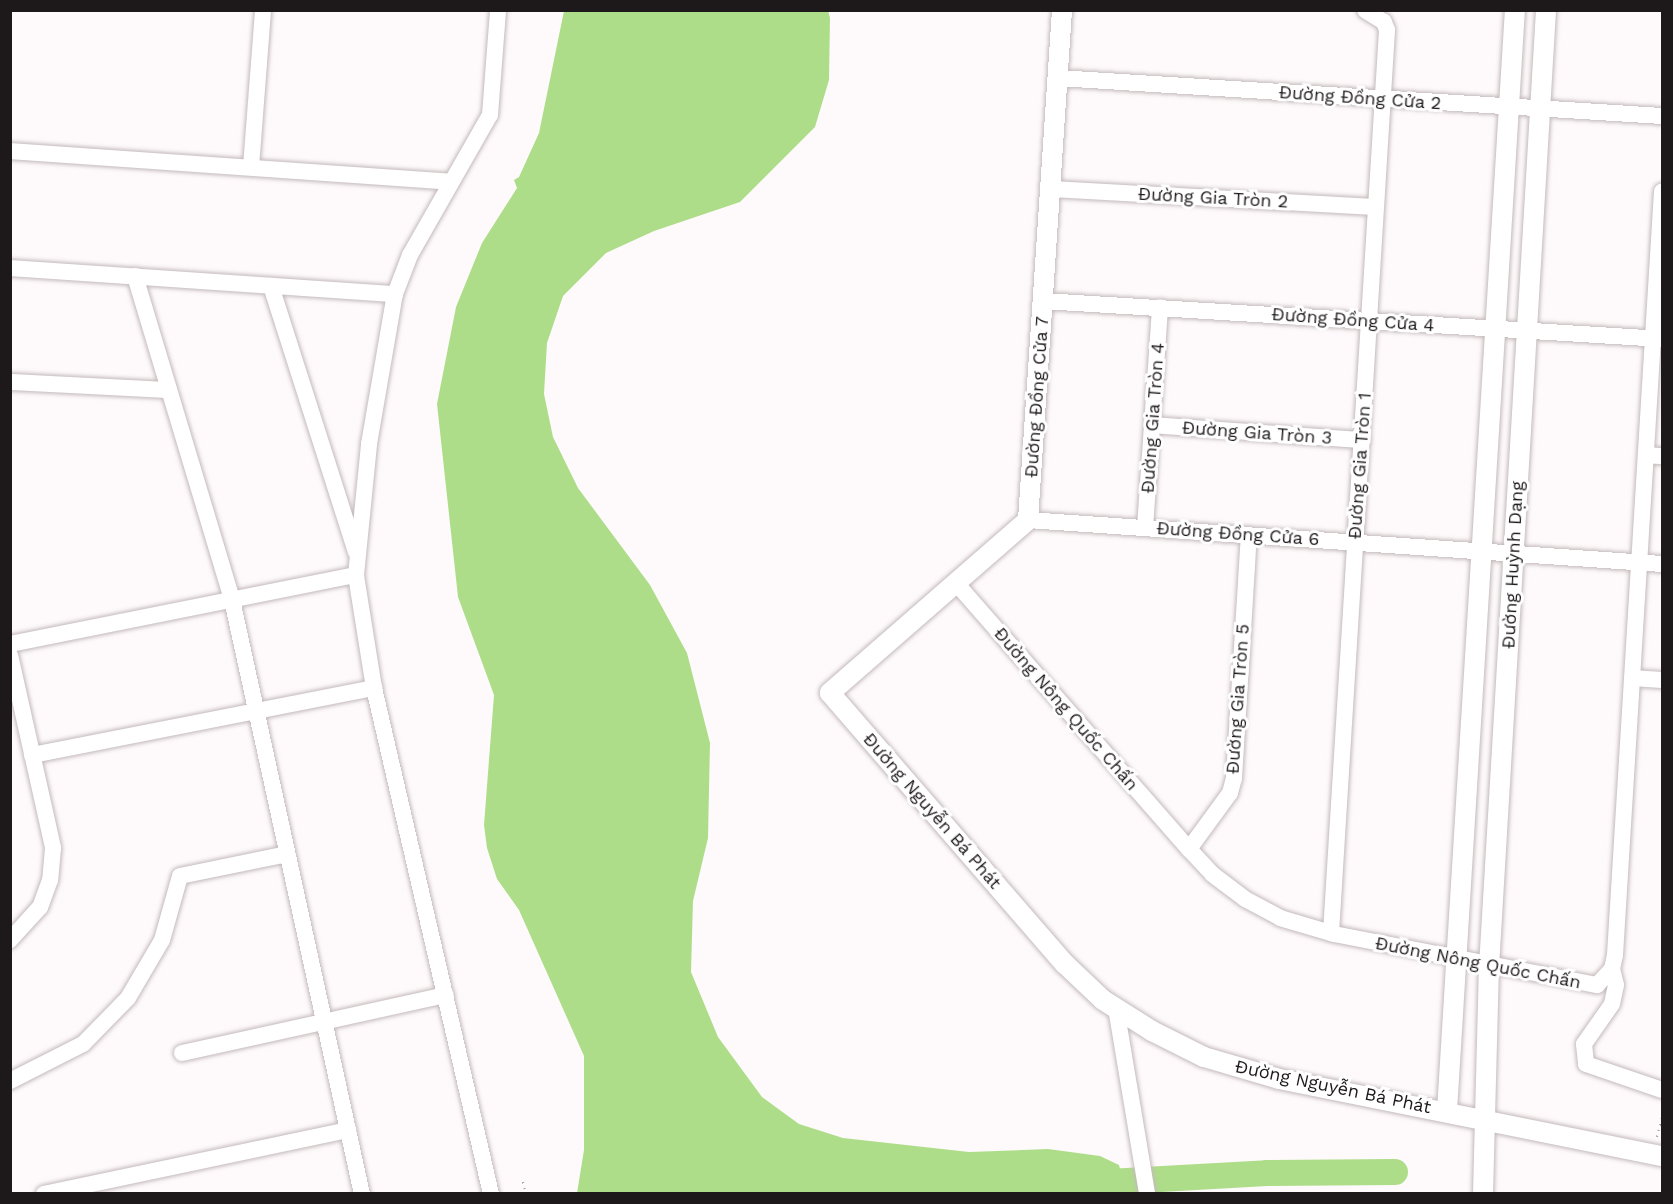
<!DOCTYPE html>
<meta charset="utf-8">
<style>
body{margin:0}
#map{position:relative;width:1673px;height:1204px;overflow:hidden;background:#fefafb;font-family:"Work Sans",sans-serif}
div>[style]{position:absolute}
.water>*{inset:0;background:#aedd89}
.river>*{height:26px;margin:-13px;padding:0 13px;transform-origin:13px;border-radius:13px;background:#aedd89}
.path>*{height:2px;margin-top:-1px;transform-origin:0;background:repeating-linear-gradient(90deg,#a4a0a1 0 1.5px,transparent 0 6px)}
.roads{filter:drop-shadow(0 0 2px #c3b9bb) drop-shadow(0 0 2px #c3b9bb)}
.minor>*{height:16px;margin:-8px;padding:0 8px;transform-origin:8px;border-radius:8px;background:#fff}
.tertiary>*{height:20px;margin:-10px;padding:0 10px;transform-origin:10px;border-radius:10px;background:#fff}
span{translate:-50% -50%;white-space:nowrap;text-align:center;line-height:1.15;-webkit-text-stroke:6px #fff;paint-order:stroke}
.street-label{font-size:18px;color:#1d191a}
.frame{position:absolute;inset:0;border:12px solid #1d191a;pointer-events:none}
</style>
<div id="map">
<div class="water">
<div style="clip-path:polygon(564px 11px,828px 10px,830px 18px,829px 80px,815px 127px,740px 202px,654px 231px,606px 253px,563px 296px,547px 343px,544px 394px,553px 437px,578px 488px,650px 585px,687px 653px,710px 743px,708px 838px,693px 901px,691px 972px,718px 1037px,762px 1097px,799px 1124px,843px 1138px,969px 1152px,1048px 1149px,1100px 1156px,1119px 1165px,1124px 1185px,1111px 1193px,577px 1193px,584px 1150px,584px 1056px,519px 910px,497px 879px,487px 848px,484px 825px,494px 695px,458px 597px,437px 404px,456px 307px,482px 243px,517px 188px,514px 180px,519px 177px,539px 133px)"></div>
</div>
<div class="river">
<div style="left:1090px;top:1183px;width:177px;rotate:-3.2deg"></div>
<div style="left:1267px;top:1173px;width:128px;rotate:-0.4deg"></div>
</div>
<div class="path">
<div style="left:1657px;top:1137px;width:21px;rotate:-76deg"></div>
<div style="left:523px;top:1182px;width:12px;rotate:76deg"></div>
</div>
<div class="roads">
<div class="minor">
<div style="left:1058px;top:78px;width:605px;rotate:3.6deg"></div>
<div style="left:10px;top:151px;width:441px;rotate:4deg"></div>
<div style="left:251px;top:167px;width:157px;rotate:-85.6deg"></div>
<div style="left:1051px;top:189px;width:325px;rotate:3.2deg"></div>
<div style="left:10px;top:268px;width:386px;rotate:3.9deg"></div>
<div style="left:135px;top:276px;width:338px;rotate:73.3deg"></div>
<div style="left:232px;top:600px;width:608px;rotate:77.66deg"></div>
<div style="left:271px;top:286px;width:279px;rotate:72.3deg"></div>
<div style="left:1043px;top:301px;width:620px;rotate:3.51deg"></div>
<div style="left:10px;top:382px;width:159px;rotate:2.9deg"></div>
<div style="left:1152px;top:425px;width:211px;rotate:4.1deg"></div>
<div style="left:1646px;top:455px;width:16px;rotate:4deg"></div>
<div style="left:1028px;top:520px;width:636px;rotate:3.97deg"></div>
<div style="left:1145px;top:528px;width:221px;rotate:-86.1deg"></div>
<div style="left:956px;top:583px;width:354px;rotate:48.8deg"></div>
<div style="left:1189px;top:849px;width:34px;rotate:47deg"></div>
<div style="left:1212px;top:874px;width:41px;rotate:37.1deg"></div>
<div style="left:1245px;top:899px;width:40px;rotate:28deg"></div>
<div style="left:1280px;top:918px;width:56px;rotate:16.5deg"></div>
<div style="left:1334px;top:934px;width:268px;rotate:11deg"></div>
<div style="left:1597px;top:985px;width:22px;rotate:-47deg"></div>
<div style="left:1612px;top:969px;width:14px;rotate:-78deg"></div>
<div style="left:1615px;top:955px;width:765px;rotate:-86.48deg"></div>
<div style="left:10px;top:644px;width:353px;rotate:-11.3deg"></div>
<div style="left:10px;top:655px;width:198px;rotate:77.4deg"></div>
<div style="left:53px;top:848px;width:32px;rotate:95deg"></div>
<div style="left:50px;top:880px;width:29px;rotate:110deg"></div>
<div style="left:40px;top:907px;width:45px;rotate:132.3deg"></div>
<div style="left:1632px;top:678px;width:30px;rotate:4deg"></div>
<div style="left:32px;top:755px;width:349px;rotate:-11.1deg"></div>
<div style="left:1189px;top:849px;width:69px;rotate:-53.8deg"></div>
<div style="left:1230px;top:793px;width:16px;rotate:-75deg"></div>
<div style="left:1234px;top:778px;width:243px;rotate:-86.5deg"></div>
<div style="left:1331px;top:933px;width:905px;rotate:-86.45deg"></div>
<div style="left:1387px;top:30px;width:9px;rotate:-111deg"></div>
<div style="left:1384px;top:22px;width:22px;rotate:-148deg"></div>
<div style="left:1612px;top:969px;width:16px;rotate:76deg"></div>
<div style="left:1616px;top:985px;width:19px;rotate:102deg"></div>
<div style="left:1612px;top:1004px;width:49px;rotate:125deg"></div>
<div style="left:1584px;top:1044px;width:20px;rotate:84deg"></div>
<div style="left:1586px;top:1064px;width:80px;rotate:18.9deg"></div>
<div style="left:1116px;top:1008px;width:189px;rotate:80.5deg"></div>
<div style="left:182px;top:1053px;width:270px;rotate:-12.4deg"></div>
<div style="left:10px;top:1081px;width:82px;rotate:-26.9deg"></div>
<div style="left:83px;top:1044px;width:64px;rotate:-45.6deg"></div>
<div style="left:128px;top:998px;width:67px;rotate:-59.6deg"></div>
<div style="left:162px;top:940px;width:66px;rotate:-74.3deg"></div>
<div style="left:180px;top:876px;width:109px;rotate:-11.6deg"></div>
<div style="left:44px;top:1194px;width:311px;rotate:-11.9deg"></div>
<div style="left:491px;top:1194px;width:519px;rotate:-103.02deg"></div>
<div style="left:374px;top:688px;width:114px;rotate:-99.1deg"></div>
<div style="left:356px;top:575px;width:132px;rotate:-84.3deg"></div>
<div style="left:369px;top:444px;width:152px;rotate:-80.2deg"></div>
<div style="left:395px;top:294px;width:42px;rotate:-69deg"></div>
<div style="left:410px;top:255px;width:161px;rotate:-60.3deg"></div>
<div style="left:490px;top:115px;width:105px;rotate:-85.6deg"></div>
</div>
<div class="tertiary">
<div style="left:1062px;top:10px;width:511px;rotate:93.81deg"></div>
<div style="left:1028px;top:520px;width:263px;rotate:138.9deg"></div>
<div style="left:830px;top:693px;width:359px;rotate:49.1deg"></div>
<div style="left:1065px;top:964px;width:52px;rotate:43.5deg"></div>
<div style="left:1103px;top:1000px;width:58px;rotate:32.3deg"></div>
<div style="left:1152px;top:1031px;width:58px;rotate:26.6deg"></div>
<div style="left:1204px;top:1057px;width:78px;rotate:16.3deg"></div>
<div style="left:1279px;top:1079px;width:391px;rotate:11.4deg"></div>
<div style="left:1447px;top:1111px;width:1103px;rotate:-86.47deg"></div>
<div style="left:1483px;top:1194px;width:227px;rotate:-88.5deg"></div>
<div style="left:1489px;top:967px;width:959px;rotate:-86.59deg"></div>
</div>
</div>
<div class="street-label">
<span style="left:1360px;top:98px;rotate:4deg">Đường Đồng Cửa 2</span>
<span style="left:1213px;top:198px;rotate:3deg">Đường Gia Tròn 2</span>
<span style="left:1353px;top:320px;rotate:4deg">Đường Đồng Cửa 4</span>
<span style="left:1037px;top:397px;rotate:-86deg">Đường Đồng Cửa 7</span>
<span style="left:1153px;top:418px;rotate:-86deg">Đường Gia Tròn 4</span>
<span style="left:1257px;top:433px;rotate:4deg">Đường Gia Tròn 3</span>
<span style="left:1360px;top:466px;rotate:-86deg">Đường Gia Tròn 1</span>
<span style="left:1238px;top:534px;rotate:4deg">Đường Đồng Cửa 6</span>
<span style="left:1513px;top:565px;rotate:-87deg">Đường Huỳnh Dạng</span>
<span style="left:1238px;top:699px;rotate:-86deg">Đường Gia Tròn 5</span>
<span style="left:1066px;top:709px;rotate:49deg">Đường Nông Quốc Chấn</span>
<span style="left:932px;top:811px;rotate:49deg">Đường Nguyễn Bá Phát</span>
<span style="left:1478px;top:963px;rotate:11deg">Đường Nông Quốc Chấn</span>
<span style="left:1333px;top:1087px;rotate:12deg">Đường Nguyễn Bá Phát</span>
</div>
<div class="frame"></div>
</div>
